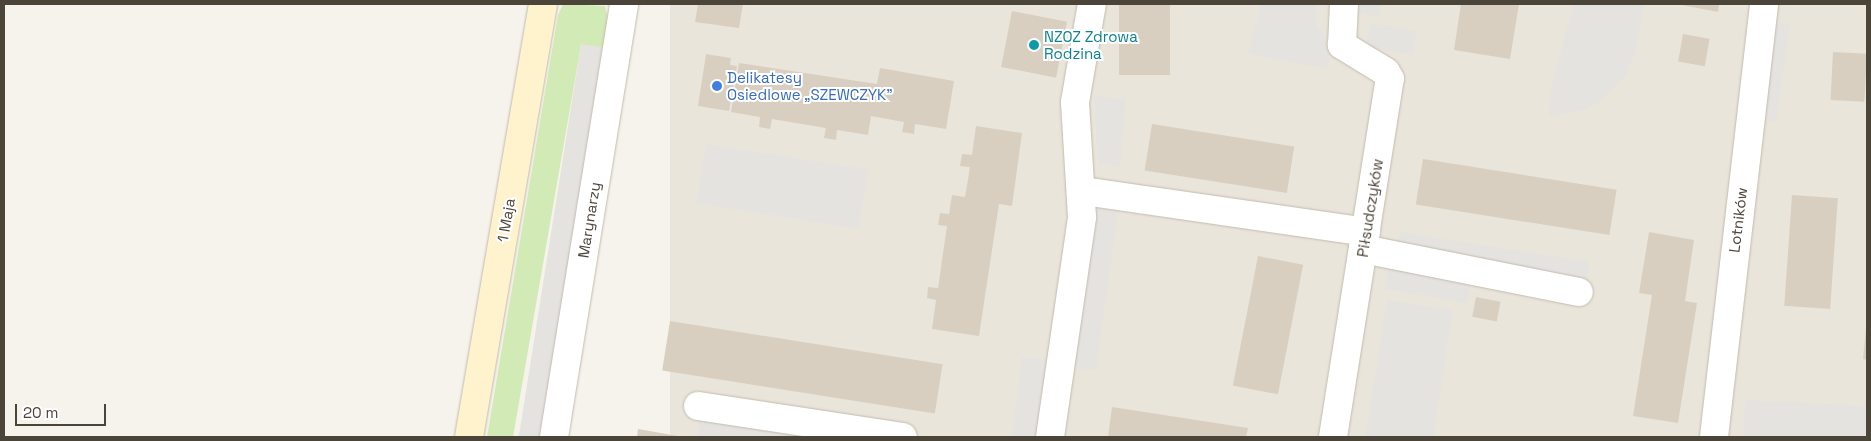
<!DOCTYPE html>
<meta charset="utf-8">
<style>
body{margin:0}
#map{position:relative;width:1871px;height:441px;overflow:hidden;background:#f6f3ec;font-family:"Space Grotesk",sans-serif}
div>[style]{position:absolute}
.residential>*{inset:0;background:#eae5da;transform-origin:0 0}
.green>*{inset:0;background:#d2eab5}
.parking>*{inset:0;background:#e5e3e0;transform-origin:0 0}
.building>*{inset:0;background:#d8cfc1;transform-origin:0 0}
.roads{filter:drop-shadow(0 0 1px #c2bbae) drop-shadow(0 0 1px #c2bbae)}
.street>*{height:28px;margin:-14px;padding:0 14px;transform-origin:14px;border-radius:14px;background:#fff}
.secondary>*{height:28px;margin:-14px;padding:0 14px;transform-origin:14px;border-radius:14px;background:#fff3cd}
.dots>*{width:14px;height:14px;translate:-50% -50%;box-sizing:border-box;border:2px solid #fff;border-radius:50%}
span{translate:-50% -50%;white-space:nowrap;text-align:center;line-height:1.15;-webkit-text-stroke:4px #fff;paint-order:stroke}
.culture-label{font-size:15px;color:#0d838f}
.left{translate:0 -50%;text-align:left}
.shop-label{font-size:15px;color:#366cbe}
.street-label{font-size:15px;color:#4b4439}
.frame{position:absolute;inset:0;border:5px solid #4b4439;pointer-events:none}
.scale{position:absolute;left:15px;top:404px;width:91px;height:22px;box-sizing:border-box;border:2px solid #4b4439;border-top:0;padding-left:6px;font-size:15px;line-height:18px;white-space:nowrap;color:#4b4439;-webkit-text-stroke:4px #fff;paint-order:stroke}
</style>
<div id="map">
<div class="residential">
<div style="left:670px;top:4px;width:1197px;height:438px"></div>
</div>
<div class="green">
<div style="clip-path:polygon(563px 4px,605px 6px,608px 18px,605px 48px,581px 45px,513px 437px,487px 437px,558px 15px)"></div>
</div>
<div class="parking">
<div style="clip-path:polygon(1261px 4px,1318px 4px,1315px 22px,1332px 46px,1328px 69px,1248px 54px)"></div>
<div style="clip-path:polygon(1356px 4px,1381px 4px,1379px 17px,1354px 12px)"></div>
<div style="clip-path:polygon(1574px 4px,1644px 4px,1635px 53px,1625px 77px,1600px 102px,1580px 111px,1549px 117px,1551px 86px)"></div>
<div style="left:1768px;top:22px;width:22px;height:98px;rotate:8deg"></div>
<div style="left:1370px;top:23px;width:48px;height:24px;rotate:10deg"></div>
<div style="left:581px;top:44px;width:24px;height:399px;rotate:9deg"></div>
<div style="clip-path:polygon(1094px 96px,1126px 100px,1120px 166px,1098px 163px)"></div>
<div style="left:706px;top:144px;width:164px;height:60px;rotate:9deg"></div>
<div style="left:1097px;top:204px;width:22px;height:165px;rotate:8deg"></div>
<div style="left:1400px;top:232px;width:192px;height:22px;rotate:9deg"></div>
<div style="left:1388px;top:269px;width:84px;height:20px;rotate:10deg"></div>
<div style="left:1387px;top:300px;width:67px;height:139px;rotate:9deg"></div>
<div style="left:1022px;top:357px;width:25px;height:81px;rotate:7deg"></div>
<div style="clip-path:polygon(1745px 400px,1867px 406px,1867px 437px,1743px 437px)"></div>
<div style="clip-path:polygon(700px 417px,833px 437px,697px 437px)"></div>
</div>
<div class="building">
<div style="clip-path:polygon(698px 4px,743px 4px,739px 28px,695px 22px)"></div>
<div style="left:1119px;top:4px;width:51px;height:71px"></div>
<div style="clip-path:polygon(1461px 4px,1519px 4px,1510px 59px,1454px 50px)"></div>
<div style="clip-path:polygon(1677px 4px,1719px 4px,1718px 12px)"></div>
<div style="left:1012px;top:11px;width:56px;height:57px;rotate:11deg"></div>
<div style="left:1683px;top:34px;width:27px;height:28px;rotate:10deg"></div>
<div style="left:1833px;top:52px;width:34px;height:48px;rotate:3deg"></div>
<div style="clip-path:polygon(706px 54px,731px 58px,730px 65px,737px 66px,729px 111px,698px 106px)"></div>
<div style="clip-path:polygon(739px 63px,877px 84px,880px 68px,954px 81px,946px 129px,915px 124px,914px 134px,902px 132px,904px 122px,871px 116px,868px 135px,837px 130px,836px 140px,824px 138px,826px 128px,772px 119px,770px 129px,759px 127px,760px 117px,731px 112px)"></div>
<div style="left:1152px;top:124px;width:144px;height:47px;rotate:9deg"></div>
<div style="clip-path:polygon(976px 126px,1022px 133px,1012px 206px,999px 204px,979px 336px,932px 329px,936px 300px,927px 298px,928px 287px,938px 288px,947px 226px,938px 225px,940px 213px,949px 214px,952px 195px,965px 197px,970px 167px,960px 166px,962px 154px,972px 155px)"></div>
<div style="left:1423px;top:159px;width:196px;height:46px;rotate:9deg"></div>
<div style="left:1792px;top:195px;width:46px;height:111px;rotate:4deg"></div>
<div style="clip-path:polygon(1649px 232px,1694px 240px,1685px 301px,1697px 303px,1678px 423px,1633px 416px,1652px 295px,1639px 293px)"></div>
<div style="left:1258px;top:256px;width:46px;height:132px;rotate:11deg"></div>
<div style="left:1476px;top:297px;width:25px;height:20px;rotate:11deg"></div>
<div style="clip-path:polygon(1867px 317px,1867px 360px,1863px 359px)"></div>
<div style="left:670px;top:321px;width:276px;height:50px;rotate:9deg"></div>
<div style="clip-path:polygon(1112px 407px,1248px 428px,1246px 437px,1108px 437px)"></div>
<div style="clip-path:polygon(638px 429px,678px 436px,678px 437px,637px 437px)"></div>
</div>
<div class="roads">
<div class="street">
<div style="left:1083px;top:191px;width:286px;rotate:8.2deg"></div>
<div style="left:1363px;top:249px;width:220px;rotate:11.3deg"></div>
<div style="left:698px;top:406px;width:207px;rotate:8.6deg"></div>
<div style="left:554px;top:437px;width:439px;rotate:-80.8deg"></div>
<div style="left:1050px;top:437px;width:222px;rotate:-81.7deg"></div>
<div style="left:1082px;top:217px;width:115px;rotate:-93.5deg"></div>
<div style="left:1075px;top:102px;width:99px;rotate:-80.2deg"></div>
<div style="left:1333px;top:437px;width:363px;rotate:-81deg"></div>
<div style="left:1390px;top:79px;width:8px;rotate:-120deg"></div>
<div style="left:1386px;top:72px;width:52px;rotate:-148.5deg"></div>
<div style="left:1342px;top:45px;width:41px;rotate:-87.2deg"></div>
<div style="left:1714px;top:437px;width:436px;rotate:-83.4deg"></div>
</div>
<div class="secondary">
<div style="left:469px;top:437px;width:439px;rotate:-80.3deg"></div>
</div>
</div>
<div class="dots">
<div style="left:1034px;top:45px;background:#0f9aa8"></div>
<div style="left:717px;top:86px;background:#3f7fe0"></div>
</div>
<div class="culture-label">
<span class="left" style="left:1044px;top:45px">NZOZ Zdrowa<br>Rodzina</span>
</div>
<div class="shop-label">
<span class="left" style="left:727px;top:86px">Delikatesy<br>Osiedlowe „SZEWCZYK”</span>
</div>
<div class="street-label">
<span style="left:1370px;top:208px;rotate:-81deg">Piłsudczyków</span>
<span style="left:506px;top:220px;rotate:-80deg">1 Maja</span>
<span style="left:589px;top:220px;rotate:-81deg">Marynarzy</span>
<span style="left:1738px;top:220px;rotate:-83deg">Lotników</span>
</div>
<div class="frame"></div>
<div class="scale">20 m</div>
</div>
